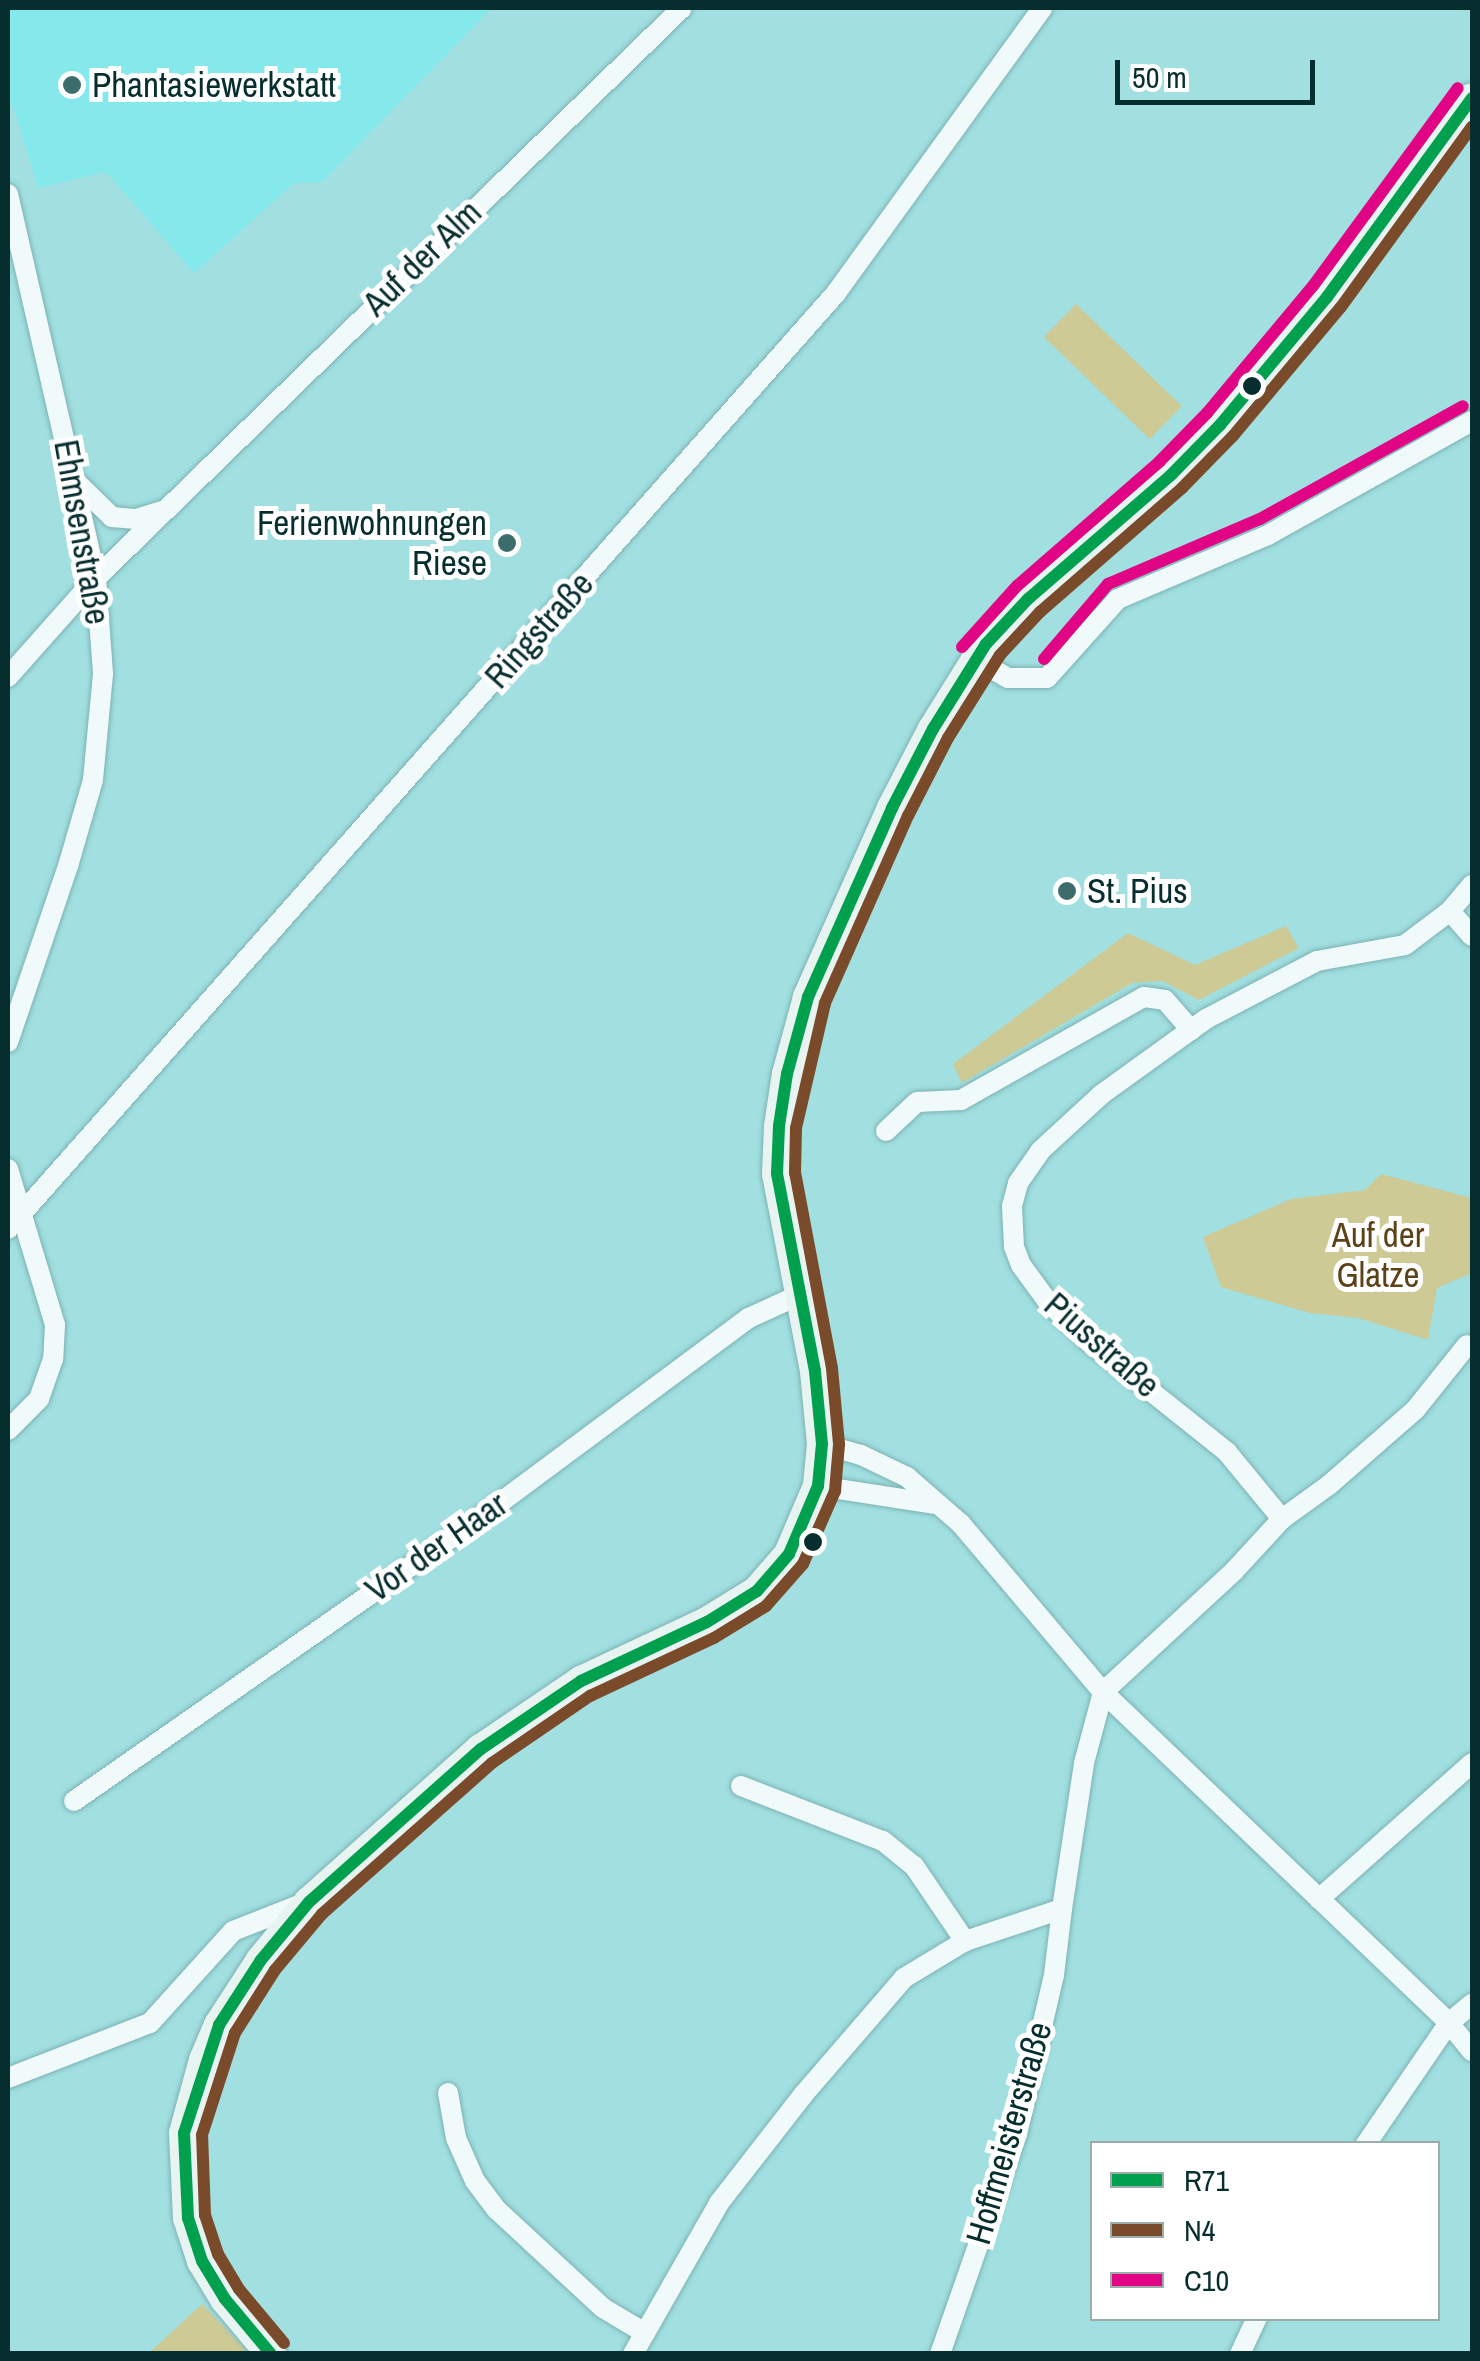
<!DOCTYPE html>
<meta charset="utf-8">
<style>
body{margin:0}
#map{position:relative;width:1480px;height:2361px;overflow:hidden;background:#a1dfe0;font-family:"Archivo Narrow",sans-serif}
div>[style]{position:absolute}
.built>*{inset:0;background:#85e8ea}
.green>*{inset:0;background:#ceca96;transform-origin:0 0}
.roads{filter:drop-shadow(0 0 2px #7eb2b3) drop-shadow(0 0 2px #7eb2b3)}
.street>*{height:20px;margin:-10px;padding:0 10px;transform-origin:10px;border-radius:10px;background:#f1fafa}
.secondary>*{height:30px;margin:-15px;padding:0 15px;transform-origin:15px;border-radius:15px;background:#e8f4f1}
.bus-1>*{height:12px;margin:-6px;padding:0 6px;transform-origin:6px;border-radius:6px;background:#00a04f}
.bus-2>*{height:12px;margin:-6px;padding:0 6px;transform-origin:6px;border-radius:6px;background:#7a4b2a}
.bus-3>*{height:12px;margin:-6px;padding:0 6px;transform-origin:6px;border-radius:6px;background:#e10585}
.dots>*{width:28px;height:28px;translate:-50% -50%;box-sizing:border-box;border:5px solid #fff;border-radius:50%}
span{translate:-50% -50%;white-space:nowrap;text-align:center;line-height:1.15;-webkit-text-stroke:10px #fff;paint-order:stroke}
.poi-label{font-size:35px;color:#072e2f}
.left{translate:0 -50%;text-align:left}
.right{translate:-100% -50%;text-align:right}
.street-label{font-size:35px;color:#072e2f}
.park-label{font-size:35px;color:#5c4216}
.frame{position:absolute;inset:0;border:10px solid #072e2f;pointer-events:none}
.legend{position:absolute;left:1090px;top:2141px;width:350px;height:180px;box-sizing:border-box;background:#fff;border:2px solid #9cabac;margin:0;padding:12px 18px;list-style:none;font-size:30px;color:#072e2f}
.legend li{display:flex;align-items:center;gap:20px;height:50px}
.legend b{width:50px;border:2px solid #9cabac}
.scale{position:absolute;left:1115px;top:60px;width:200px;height:45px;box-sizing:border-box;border:5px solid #072e2f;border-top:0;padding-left:12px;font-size:30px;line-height:35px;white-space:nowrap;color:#072e2f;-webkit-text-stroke:8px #fff;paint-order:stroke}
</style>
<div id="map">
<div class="built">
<div style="clip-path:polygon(8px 8px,492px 8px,322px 182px,294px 183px,194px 273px,106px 172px,38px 188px,14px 108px,8px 100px)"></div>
</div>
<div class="green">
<div style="left:1076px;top:304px;width:147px;height:46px;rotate:44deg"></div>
<div style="clip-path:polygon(1286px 926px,1299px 948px,1199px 1000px,1162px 981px,1132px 983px,962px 1083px,953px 1064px,1128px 933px,1195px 965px)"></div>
<div style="clip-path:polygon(1381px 1174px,1472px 1198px,1472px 1273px,1437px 1288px,1428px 1340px,1358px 1318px,1310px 1313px,1221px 1287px,1203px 1237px,1291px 1199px,1365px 1190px)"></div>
<div style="clip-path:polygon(202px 2304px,249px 2353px,149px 2353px)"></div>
</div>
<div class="roads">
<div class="street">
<div style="left:8px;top:194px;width:394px;rotate:77.1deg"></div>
<div style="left:96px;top:578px;width:96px;rotate:85.8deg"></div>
<div style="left:103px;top:674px;width:106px;rotate:95.4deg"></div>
<div style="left:93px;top:780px;width:90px;rotate:106.2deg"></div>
<div style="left:68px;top:866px;width:186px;rotate:108.8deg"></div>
<div style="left:77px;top:483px;width:49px;rotate:44.2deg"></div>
<div style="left:112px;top:517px;width:24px;rotate:5deg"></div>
<div style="left:136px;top:519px;width:28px;rotate:-17deg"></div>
<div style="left:975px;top:659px;width:38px;rotate:30deg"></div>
<div style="left:1008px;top:678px;width:39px"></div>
<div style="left:1047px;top:678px;width:106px;rotate:-48.1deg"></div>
<div style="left:1118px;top:599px;width:163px;rotate:-23.1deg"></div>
<div style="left:1268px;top:535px;width:234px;rotate:-29.2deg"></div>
<div style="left:8px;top:677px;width:132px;rotate:-48.4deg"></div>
<div style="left:96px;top:578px;width:817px;rotate:-44.21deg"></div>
<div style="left:1450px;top:911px;width:33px;rotate:49deg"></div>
<div style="left:886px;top:1131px;width:42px;rotate:-43.1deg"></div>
<div style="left:917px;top:1102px;width:44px;rotate:-2.6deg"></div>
<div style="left:961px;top:1100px;width:210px;rotate:-29.4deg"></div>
<div style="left:1144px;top:997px;width:21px;rotate:8deg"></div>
<div style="left:1165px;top:1000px;width:40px;rotate:49deg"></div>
<div style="left:8px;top:1169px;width:163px;rotate:73.2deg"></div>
<div style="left:55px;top:1325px;width:34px;rotate:93deg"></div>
<div style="left:53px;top:1359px;width:42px;rotate:109.3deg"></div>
<div style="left:39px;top:1399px;width:44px;rotate:135deg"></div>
<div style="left:8px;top:1229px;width:1250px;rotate:-48.5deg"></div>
<div style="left:836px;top:293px;width:352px;rotate:-54.1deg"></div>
<div style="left:822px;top:1444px;width:41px;rotate:15.8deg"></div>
<div style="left:861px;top:1455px;width:51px;rotate:25.6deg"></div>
<div style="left:907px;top:1477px;width:72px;rotate:41deg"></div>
<div style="left:961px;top:1524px;width:220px;rotate:49.8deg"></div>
<div style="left:1103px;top:1692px;width:479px;rotate:43.7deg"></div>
<div style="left:1449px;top:2023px;width:36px;rotate:51deg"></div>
<div style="left:818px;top:1486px;width:119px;rotate:8.7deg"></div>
<div style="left:1282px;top:1519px;width:87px;rotate:-129.4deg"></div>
<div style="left:1227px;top:1452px;width:176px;rotate:-141.4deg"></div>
<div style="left:1089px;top:1342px;width:57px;rotate:-135.7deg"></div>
<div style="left:1048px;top:1302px;width:46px;rotate:-126.1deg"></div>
<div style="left:1021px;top:1265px;width:19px;rotate:-111deg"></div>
<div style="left:1014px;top:1247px;width:41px;rotate:-92.8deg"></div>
<div style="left:1012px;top:1206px;width:24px;rotate:-75deg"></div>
<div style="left:1018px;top:1183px;width:39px;rotate:-55deg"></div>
<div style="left:1040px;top:1151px;width:84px;rotate:-42.6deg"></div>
<div style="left:1102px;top:1094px;width:128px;rotate:-35.8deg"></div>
<div style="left:1206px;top:1019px;width:125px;rotate:-27.6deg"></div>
<div style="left:1317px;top:961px;width:89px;rotate:-10.3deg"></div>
<div style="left:1405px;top:945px;width:56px;rotate:-37.1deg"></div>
<div style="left:1450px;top:911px;width:34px;rotate:-50deg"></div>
<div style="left:1103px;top:1692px;width:178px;rotate:-42.7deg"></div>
<div style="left:1234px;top:1571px;width:71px;rotate:-47.3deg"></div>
<div style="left:1282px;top:1519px;width:58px;rotate:-35.9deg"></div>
<div style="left:1329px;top:1485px;width:114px;rotate:-41.1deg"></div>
<div style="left:1415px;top:1410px;width:83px;rotate:-51.3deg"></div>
<div style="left:741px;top:1786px;width:152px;rotate:21.2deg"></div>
<div style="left:883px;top:1841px;width:40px;rotate:39deg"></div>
<div style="left:914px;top:1866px;width:91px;rotate:55.8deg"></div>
<div style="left:74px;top:1801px;width:493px;rotate:-34.9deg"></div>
<div style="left:478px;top:1519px;width:337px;rotate:-36.6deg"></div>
<div style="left:749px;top:1318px;width:55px;rotate:-24.7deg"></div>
<div style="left:1319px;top:1899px;width:205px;rotate:-41.6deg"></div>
<div style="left:8px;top:2078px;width:152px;rotate:-21.2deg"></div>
<div style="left:150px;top:2023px;width:124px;rotate:-47.9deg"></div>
<div style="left:233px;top:1931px;width:79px;rotate:-21.4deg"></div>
<div style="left:448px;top:2093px;width:46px;rotate:79.9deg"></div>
<div style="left:456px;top:2138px;width:47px;rotate:66.2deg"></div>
<div style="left:475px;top:2181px;width:35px;rotate:53deg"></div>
<div style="left:496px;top:2209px;width:146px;rotate:42.8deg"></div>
<div style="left:603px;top:2308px;width:49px;rotate:30.8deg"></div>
<div style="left:1366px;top:2144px;width:147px;rotate:-55.6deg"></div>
<div style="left:1449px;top:2023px;width:30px;rotate:-40deg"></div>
<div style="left:633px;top:2354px;width:174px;rotate:-60.3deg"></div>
<div style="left:719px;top:2203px;width:137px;rotate:-52.1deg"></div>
<div style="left:803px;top:2095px;width:155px;rotate:-49.2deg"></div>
<div style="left:904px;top:1978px;width:71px;rotate:-31.2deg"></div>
<div style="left:965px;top:1941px;width:102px;rotate:-18.3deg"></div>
<div style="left:1062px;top:1909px;width:148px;rotate:-81.4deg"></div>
<div style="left:1084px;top:1763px;width:73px;rotate:-75deg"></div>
<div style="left:940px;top:2354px;width:233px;rotate:-70.7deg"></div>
<div style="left:1017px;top:2134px;width:163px;rotate:-76.9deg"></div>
<div style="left:1054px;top:1975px;width:66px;rotate:-83.1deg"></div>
<div style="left:1240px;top:2354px;width:40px;rotate:-65deg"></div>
</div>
<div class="secondary">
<div style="left:271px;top:2354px;width:72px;rotate:-129.9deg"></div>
<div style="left:225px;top:2299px;width:44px;rotate:-121.2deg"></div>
<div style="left:202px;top:2261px;width:45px;rotate:-108deg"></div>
<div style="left:188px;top:2218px;width:85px;rotate:-92.7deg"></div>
<div style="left:184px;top:2133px;width:76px;rotate:-74.7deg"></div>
<div style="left:204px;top:2060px;width:38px;rotate:-67deg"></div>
<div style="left:219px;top:2025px;width:77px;rotate:-57.1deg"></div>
<div style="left:261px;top:1960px;width:75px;rotate:-50.4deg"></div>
<div style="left:309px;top:1902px;width:230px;rotate:-41.7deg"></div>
<div style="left:481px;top:1749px;width:121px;rotate:-34.2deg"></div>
<div style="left:581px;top:1681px;width:139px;rotate:-25.1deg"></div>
<div style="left:707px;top:1622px;width:59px;rotate:-31.8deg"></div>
<div style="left:757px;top:1591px;width:49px;rotate:-49.1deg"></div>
<div style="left:789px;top:1554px;width:74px;rotate:-66.9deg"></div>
<div style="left:818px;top:1486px;width:42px;rotate:-84.6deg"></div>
<div style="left:822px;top:1444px;width:73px;rotate:-95.5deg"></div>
<div style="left:815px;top:1371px;width:201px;rotate:-100.9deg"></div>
<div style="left:777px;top:1174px;width:48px;rotate:-87.6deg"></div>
<div style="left:779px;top:1126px;width:53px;rotate:-81.3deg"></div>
<div style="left:787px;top:1074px;width:80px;rotate:-74.7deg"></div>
<div style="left:808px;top:997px;width:207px;rotate:-66deg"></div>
<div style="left:892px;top:808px;width:89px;rotate:-62.6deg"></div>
<div style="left:933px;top:729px;width:100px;rotate:-58.1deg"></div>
<div style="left:986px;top:644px;width:62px;rotate:-47deg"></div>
<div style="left:1028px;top:599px;width:189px;rotate:-40.9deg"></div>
<div style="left:1171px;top:475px;width:70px;rotate:-45.6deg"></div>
<div style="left:1220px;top:425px;width:167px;rotate:-50.1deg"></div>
<div style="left:1327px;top:297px;width:246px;rotate:-53.9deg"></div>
</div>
</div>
<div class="bus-1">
<div style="left:271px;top:2354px;width:72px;rotate:-129.9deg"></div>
<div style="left:225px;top:2299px;width:44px;rotate:-121.2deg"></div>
<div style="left:202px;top:2261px;width:45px;rotate:-108deg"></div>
<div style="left:188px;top:2218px;width:85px;rotate:-92.7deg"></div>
<div style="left:184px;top:2133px;width:114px;rotate:-72deg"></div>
<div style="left:219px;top:2025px;width:77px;rotate:-57.1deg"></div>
<div style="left:261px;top:1960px;width:75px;rotate:-50.4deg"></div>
<div style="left:309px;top:1902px;width:230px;rotate:-41.7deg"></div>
<div style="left:481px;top:1749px;width:121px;rotate:-34.2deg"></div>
<div style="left:581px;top:1681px;width:139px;rotate:-25.1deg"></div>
<div style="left:707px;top:1622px;width:59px;rotate:-31.8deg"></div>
<div style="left:757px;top:1591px;width:49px;rotate:-49.1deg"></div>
<div style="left:789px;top:1554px;width:74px;rotate:-66.9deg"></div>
<div style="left:818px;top:1486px;width:42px;rotate:-84.6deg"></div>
<div style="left:822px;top:1444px;width:73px;rotate:-95.5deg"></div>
<div style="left:815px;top:1371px;width:201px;rotate:-100.9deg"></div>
<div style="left:777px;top:1174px;width:48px;rotate:-87.6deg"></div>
<div style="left:779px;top:1126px;width:53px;rotate:-81.3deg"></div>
<div style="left:787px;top:1074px;width:80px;rotate:-74.7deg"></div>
<div style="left:808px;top:997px;width:207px;rotate:-66deg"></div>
<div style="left:892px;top:808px;width:89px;rotate:-62.6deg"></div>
<div style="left:933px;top:729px;width:100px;rotate:-58.1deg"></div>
<div style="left:986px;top:644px;width:62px;rotate:-47deg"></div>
<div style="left:1028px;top:599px;width:189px;rotate:-40.9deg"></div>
<div style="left:1171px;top:475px;width:70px;rotate:-45.6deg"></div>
<div style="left:1220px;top:425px;width:167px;rotate:-50.1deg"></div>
<div style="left:1327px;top:297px;width:246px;rotate:-53.9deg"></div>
</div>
<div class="bus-2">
<div style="left:284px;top:2343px;width:70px;rotate:-129.8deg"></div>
<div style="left:239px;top:2289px;width:41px;rotate:-121deg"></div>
<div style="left:218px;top:2254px;width:41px;rotate:-108.4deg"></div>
<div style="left:205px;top:2215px;width:80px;rotate:-92.1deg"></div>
<div style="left:202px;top:2135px;width:107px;rotate:-72.1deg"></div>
<div style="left:235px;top:2033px;width:75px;rotate:-57.6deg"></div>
<div style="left:275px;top:1970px;width:73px;rotate:-50deg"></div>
<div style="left:322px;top:1914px;width:227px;rotate:-41.6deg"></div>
<div style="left:492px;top:1763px;width:119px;rotate:-34.4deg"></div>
<div style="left:590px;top:1696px;width:137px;rotate:-25.1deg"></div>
<div style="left:714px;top:1638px;width:61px;rotate:-31.6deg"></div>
<div style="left:766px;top:1606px;width:56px;rotate:-48.6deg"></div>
<div style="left:803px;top:1564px;width:80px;rotate:-66.3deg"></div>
<div style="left:835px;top:1491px;width:47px;rotate:-85.1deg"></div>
<div style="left:839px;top:1444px;width:76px;rotate:-95.3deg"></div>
<div style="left:832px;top:1368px;width:198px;rotate:-100.7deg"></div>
<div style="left:795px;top:1173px;width:45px;rotate:-88.7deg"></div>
<div style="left:796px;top:1128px;width:128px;rotate:-76.9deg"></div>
<div style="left:825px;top:1003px;width:205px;rotate:-66.1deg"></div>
<div style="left:908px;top:816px;width:88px;rotate:-62.9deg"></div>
<div style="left:948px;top:738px;width:98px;rotate:-57.9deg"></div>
<div style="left:1000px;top:655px;width:59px;rotate:-47.1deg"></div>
<div style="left:1040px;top:612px;width:189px;rotate:-41.1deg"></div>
<div style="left:1182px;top:488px;width:73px;rotate:-45.6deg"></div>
<div style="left:1233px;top:436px;width:168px;rotate:-50.1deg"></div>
<div style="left:1341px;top:307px;width:223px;rotate:-54deg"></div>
</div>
<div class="bus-3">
<div style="left:962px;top:647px;width:82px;rotate:-48deg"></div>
<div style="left:1017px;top:586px;width:189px;rotate:-41.1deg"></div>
<div style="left:1159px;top:462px;width:69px;rotate:-45.6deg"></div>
<div style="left:1207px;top:413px;width:165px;rotate:-50.2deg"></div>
<div style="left:1313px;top:286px;width:245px;rotate:-53.8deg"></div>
<div style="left:1044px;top:659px;width:99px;rotate:-49.5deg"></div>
<div style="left:1108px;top:584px;width:165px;rotate:-23.2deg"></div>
<div style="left:1260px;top:519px;width:232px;rotate:-29.1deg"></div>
</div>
<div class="dots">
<div style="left:72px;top:85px;background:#3d6c6d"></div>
<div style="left:1252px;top:386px;background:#072e2f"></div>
<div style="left:507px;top:543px;background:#3d6c6d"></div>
<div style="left:1067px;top:891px;background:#3d6c6d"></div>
<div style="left:813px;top:1542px;background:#072e2f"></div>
</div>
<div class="poi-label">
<span class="left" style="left:92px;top:85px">Phantasiewerkstatt</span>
<span class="right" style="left:487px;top:543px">Ferienwohnungen<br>Riese</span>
<span class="left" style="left:1087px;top:891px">St. Pius</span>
</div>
<div class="street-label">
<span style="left:422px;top:258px;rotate:-44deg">Auf der Alm</span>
<span style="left:82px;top:532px;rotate:80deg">Ehmsenstraße</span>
<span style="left:539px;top:630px;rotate:-48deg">Ringstraße</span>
<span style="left:1102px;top:1345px;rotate:41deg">Piusstraße</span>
<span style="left:436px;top:1547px;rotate:-35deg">Vor der Haar</span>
<span style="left:1009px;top:2133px;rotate:-74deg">Hoffmeisterstraße</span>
</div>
<div class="park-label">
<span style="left:1378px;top:1255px">Auf der<br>Glatze</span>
</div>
<div class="frame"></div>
<ul class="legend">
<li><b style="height:12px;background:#00a04f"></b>R71</li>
<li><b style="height:12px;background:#7a4b2a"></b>N4</li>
<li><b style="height:12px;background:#e10585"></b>C10</li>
</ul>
<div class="scale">50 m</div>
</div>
